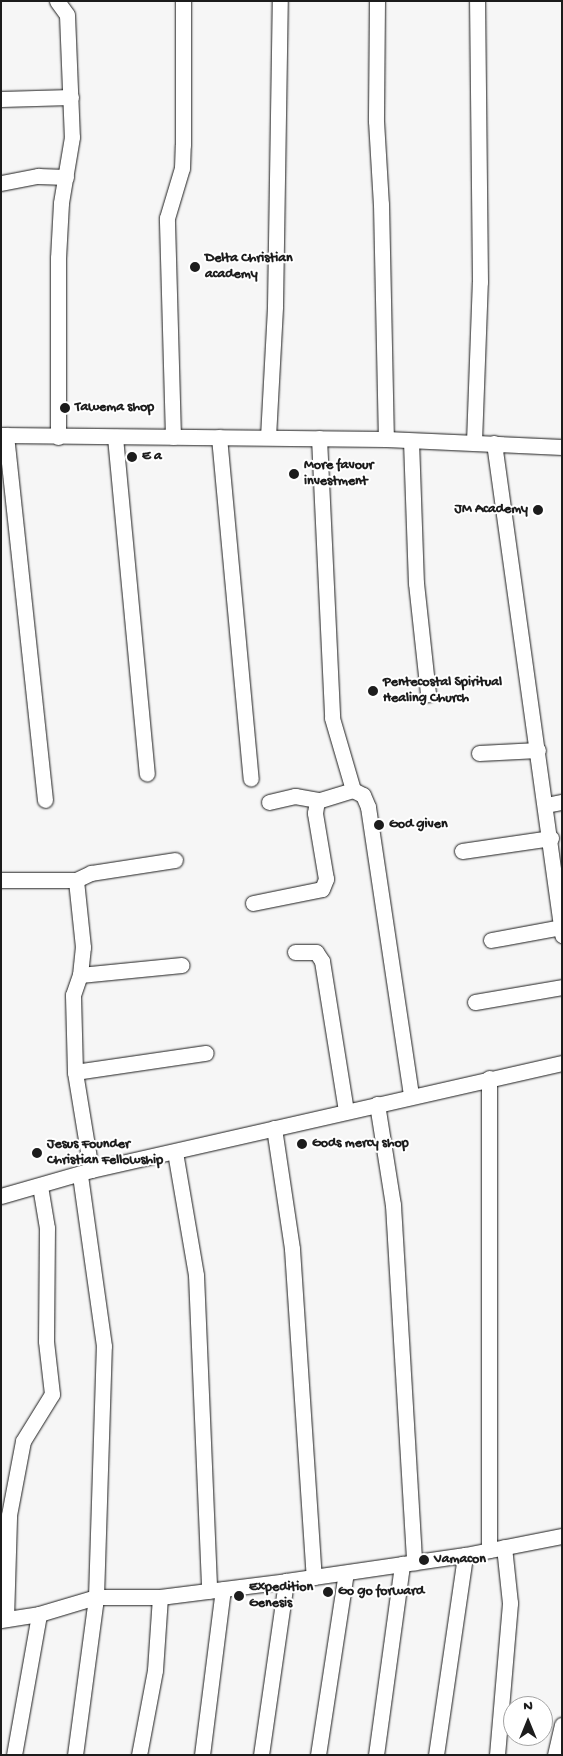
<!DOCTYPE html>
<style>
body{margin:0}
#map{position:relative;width:563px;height:1756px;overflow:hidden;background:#f6f6f6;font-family:"Gochi Hand",sans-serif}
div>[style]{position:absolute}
.roads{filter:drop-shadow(0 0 1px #1c1c1c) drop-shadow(0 0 1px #1c1c1c)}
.minor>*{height:15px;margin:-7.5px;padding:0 7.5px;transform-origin:7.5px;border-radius:7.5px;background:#fff}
.dots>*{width:14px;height:14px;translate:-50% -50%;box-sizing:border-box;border:2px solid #fff;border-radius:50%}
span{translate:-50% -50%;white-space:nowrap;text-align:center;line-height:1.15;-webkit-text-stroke:4px #fff;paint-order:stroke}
.poi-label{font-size:14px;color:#1c1c1c;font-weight:700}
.left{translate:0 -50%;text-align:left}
.right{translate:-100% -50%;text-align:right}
.frame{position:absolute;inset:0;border:2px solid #1c1c1c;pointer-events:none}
.north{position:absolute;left:503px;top:1696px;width:50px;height:50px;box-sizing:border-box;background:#fff;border:1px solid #a4a4a4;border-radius:50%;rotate:0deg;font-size:14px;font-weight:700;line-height:20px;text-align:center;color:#1c1c1c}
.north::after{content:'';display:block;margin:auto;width:18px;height:22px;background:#1c1c1c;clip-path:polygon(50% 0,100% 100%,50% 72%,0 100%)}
</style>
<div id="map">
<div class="roads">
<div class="minor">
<div style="left:57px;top:1px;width:17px;rotate:54deg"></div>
<div style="left:67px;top:15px;width:122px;rotate:87.7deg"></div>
<div style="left:72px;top:137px;width:67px;rotate:99.5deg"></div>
<div style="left:61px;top:203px;width:55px;rotate:93.1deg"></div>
<div style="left:58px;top:258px;width:179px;rotate:90deg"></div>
<div style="left:377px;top:1px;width:120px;rotate:90.5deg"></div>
<div style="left:376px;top:121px;width:83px;rotate:86.6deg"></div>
<div style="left:381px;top:204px;width:235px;rotate:88.8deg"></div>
<div style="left:1px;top:99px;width:70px;rotate:-1.6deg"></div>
<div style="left:1px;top:183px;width:38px;rotate:-11deg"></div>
<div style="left:38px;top:176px;width:28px;rotate:2deg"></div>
<div style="left:1px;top:435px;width:385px;rotate:0.6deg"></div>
<div style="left:386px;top:439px;width:176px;rotate:2.6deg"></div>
<div style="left:6px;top:435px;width:367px;rotate:83.9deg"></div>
<div style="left:115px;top:437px;width:338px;rotate:84.6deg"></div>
<div style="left:173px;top:437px;width:219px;rotate:-91.6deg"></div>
<div style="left:167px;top:218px;width:52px;rotate:-73.3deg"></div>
<div style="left:182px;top:168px;width:23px;rotate:-88deg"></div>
<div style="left:183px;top:145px;width:144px;rotate:-90deg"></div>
<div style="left:219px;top:437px;width:343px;rotate:84.7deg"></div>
<div style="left:268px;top:437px;width:131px;rotate:-86.9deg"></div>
<div style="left:275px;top:306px;width:305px;rotate:-89.1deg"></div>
<div style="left:319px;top:438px;width:280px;rotate:87.3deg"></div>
<div style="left:332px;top:718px;width:75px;rotate:73.7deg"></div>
<div style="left:411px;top:441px;width:142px;rotate:88deg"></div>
<div style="left:416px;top:583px;width:112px;rotate:83.8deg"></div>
<div style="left:474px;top:442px;width:160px;rotate:-87.9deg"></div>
<div style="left:480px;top:282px;width:281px;rotate:-90.6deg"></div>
<div style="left:494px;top:443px;width:497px;rotate:82.1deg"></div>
<div style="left:479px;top:753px;width:59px;rotate:-2.9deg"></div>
<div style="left:269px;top:802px;width:27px;rotate:-13deg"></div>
<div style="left:295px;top:796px;width:23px;rotate:10deg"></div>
<div style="left:546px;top:805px;width:16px;rotate:-11deg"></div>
<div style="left:462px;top:851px;width:90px;rotate:-8.3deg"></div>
<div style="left:1px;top:880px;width:75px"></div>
<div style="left:253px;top:903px;width:70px;rotate:-11.5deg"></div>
<div style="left:322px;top:889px;width:11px;rotate:-68deg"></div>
<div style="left:326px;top:879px;width:67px;rotate:-99.5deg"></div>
<div style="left:315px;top:813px;width:12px;rotate:-81deg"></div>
<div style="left:317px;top:801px;width:38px;rotate:-17deg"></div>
<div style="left:353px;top:790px;width:11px;rotate:27deg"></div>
<div style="left:363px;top:795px;width:13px;rotate:67deg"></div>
<div style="left:368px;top:807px;width:291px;rotate:81.5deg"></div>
<div style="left:491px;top:940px;width:71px;rotate:-10.5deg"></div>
<div style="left:295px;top:952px;width:21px"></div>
<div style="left:316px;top:952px;width:11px;rotate:56deg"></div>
<div style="left:322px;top:961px;width:152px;rotate:80.9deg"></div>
<div style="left:80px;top:975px;width:102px;rotate:-5.6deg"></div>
<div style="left:475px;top:1002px;width:88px;rotate:-9.8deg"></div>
<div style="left:75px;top:1072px;width:132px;rotate:-8.3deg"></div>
<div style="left:489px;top:1078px;width:472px;rotate:90deg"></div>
<div style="left:377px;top:1104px;width:102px;rotate:81deg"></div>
<div style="left:393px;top:1205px;width:358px;rotate:86.6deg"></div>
<div style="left:274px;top:1128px;width:122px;rotate:81.5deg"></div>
<div style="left:292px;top:1249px;width:329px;rotate:86.2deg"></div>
<div style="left:175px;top:1152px;width:125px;rotate:80.3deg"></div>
<div style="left:196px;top:1275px;width:316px;rotate:87.6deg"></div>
<div style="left:91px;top:1170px;width:99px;rotate:-99.3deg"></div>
<div style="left:75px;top:1072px;width:77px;rotate:-91.5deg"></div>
<div style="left:73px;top:995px;width:21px;rotate:-71deg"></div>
<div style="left:80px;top:975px;width:28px;rotate:-84deg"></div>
<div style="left:83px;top:947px;width:67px;rotate:-96deg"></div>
<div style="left:76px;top:880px;width:17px;rotate:-25deg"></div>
<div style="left:91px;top:873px;width:85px;rotate:-8.8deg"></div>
<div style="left:1px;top:1196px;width:94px;rotate:-16.1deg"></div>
<div style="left:91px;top:1170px;width:483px;rotate:-12.8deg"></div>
<div style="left:6px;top:1619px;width:104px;rotate:-88.3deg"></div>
<div style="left:9px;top:1515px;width:75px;rotate:-79.3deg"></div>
<div style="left:23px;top:1441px;width:55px;rotate:-58.3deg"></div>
<div style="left:52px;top:1394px;width:53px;rotate:-96.5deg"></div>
<div style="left:46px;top:1341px;width:113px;rotate:-89.5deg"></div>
<div style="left:47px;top:1228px;width:43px;rotate:-99.5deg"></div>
<div style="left:1px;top:1620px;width:38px;rotate:-9deg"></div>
<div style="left:39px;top:1614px;width:59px;rotate:-16.6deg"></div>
<div style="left:96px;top:1597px;width:64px"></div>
<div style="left:160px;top:1597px;width:127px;rotate:-7.2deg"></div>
<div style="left:286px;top:1581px;width:181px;rotate:-8.3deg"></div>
<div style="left:465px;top:1555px;width:99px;rotate:-11.1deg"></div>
<div style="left:14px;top:1755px;width:143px;rotate:-79.9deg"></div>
<div style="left:75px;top:1755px;width:159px;rotate:-82.4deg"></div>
<div style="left:96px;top:1597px;width:251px;rotate:-88.2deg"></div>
<div style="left:104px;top:1346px;width:173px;rotate:-98deg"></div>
<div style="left:139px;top:1755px;width:86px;rotate:-79.3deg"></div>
<div style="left:155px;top:1670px;width:73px;rotate:-86.1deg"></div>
<div style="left:202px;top:1755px;width:167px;rotate:-82.8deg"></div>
<div style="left:261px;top:1755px;width:176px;rotate:-81.8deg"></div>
<div style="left:318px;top:1755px;width:184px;rotate:-81.3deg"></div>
<div style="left:376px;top:1755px;width:193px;rotate:-82.2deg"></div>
<div style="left:436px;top:1755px;width:202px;rotate:-81.7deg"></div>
<div style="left:497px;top:1755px;width:153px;rotate:-85.1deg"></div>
<div style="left:510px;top:1603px;width:56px;rotate:-96.1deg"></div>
<div style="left:555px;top:1755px;width:31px;rotate:-77deg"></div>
</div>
</div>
<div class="dots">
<div style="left:195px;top:267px;background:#1c1c1c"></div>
<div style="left:65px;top:408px;background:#1c1c1c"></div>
<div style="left:132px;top:457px;background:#1c1c1c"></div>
<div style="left:294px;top:474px;background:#1c1c1c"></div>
<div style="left:538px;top:510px;background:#1c1c1c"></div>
<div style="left:373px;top:691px;background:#1c1c1c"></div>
<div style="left:379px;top:825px;background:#1c1c1c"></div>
<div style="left:302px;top:1144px;background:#1c1c1c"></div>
<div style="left:37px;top:1153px;background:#1c1c1c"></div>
<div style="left:424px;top:1560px;background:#1c1c1c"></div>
<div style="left:328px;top:1592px;background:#1c1c1c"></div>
<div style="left:239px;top:1596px;background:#1c1c1c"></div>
</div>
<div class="poi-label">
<span class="left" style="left:205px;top:267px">Delta Christian<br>academy</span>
<span class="left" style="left:75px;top:408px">Tawema shop</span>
<span class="left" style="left:142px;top:457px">E a</span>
<span class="left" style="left:304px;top:474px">More favour<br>investment</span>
<span class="right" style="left:528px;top:510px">JM Academy</span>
<span class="left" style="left:383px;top:691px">Pentecostal Spiritual<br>Healing Church</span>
<span class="left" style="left:389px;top:825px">God given</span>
<span class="left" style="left:312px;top:1144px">Gods mercy shop</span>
<span class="left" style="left:47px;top:1153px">Jesus Founder<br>Christian Fellowship</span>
<span class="left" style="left:434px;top:1560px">Vamacon</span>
<span class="left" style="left:249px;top:1596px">Expedition<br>Genesis</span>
<span class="left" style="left:338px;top:1592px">Go go forward</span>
</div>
<div class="frame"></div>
<div class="north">N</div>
</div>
